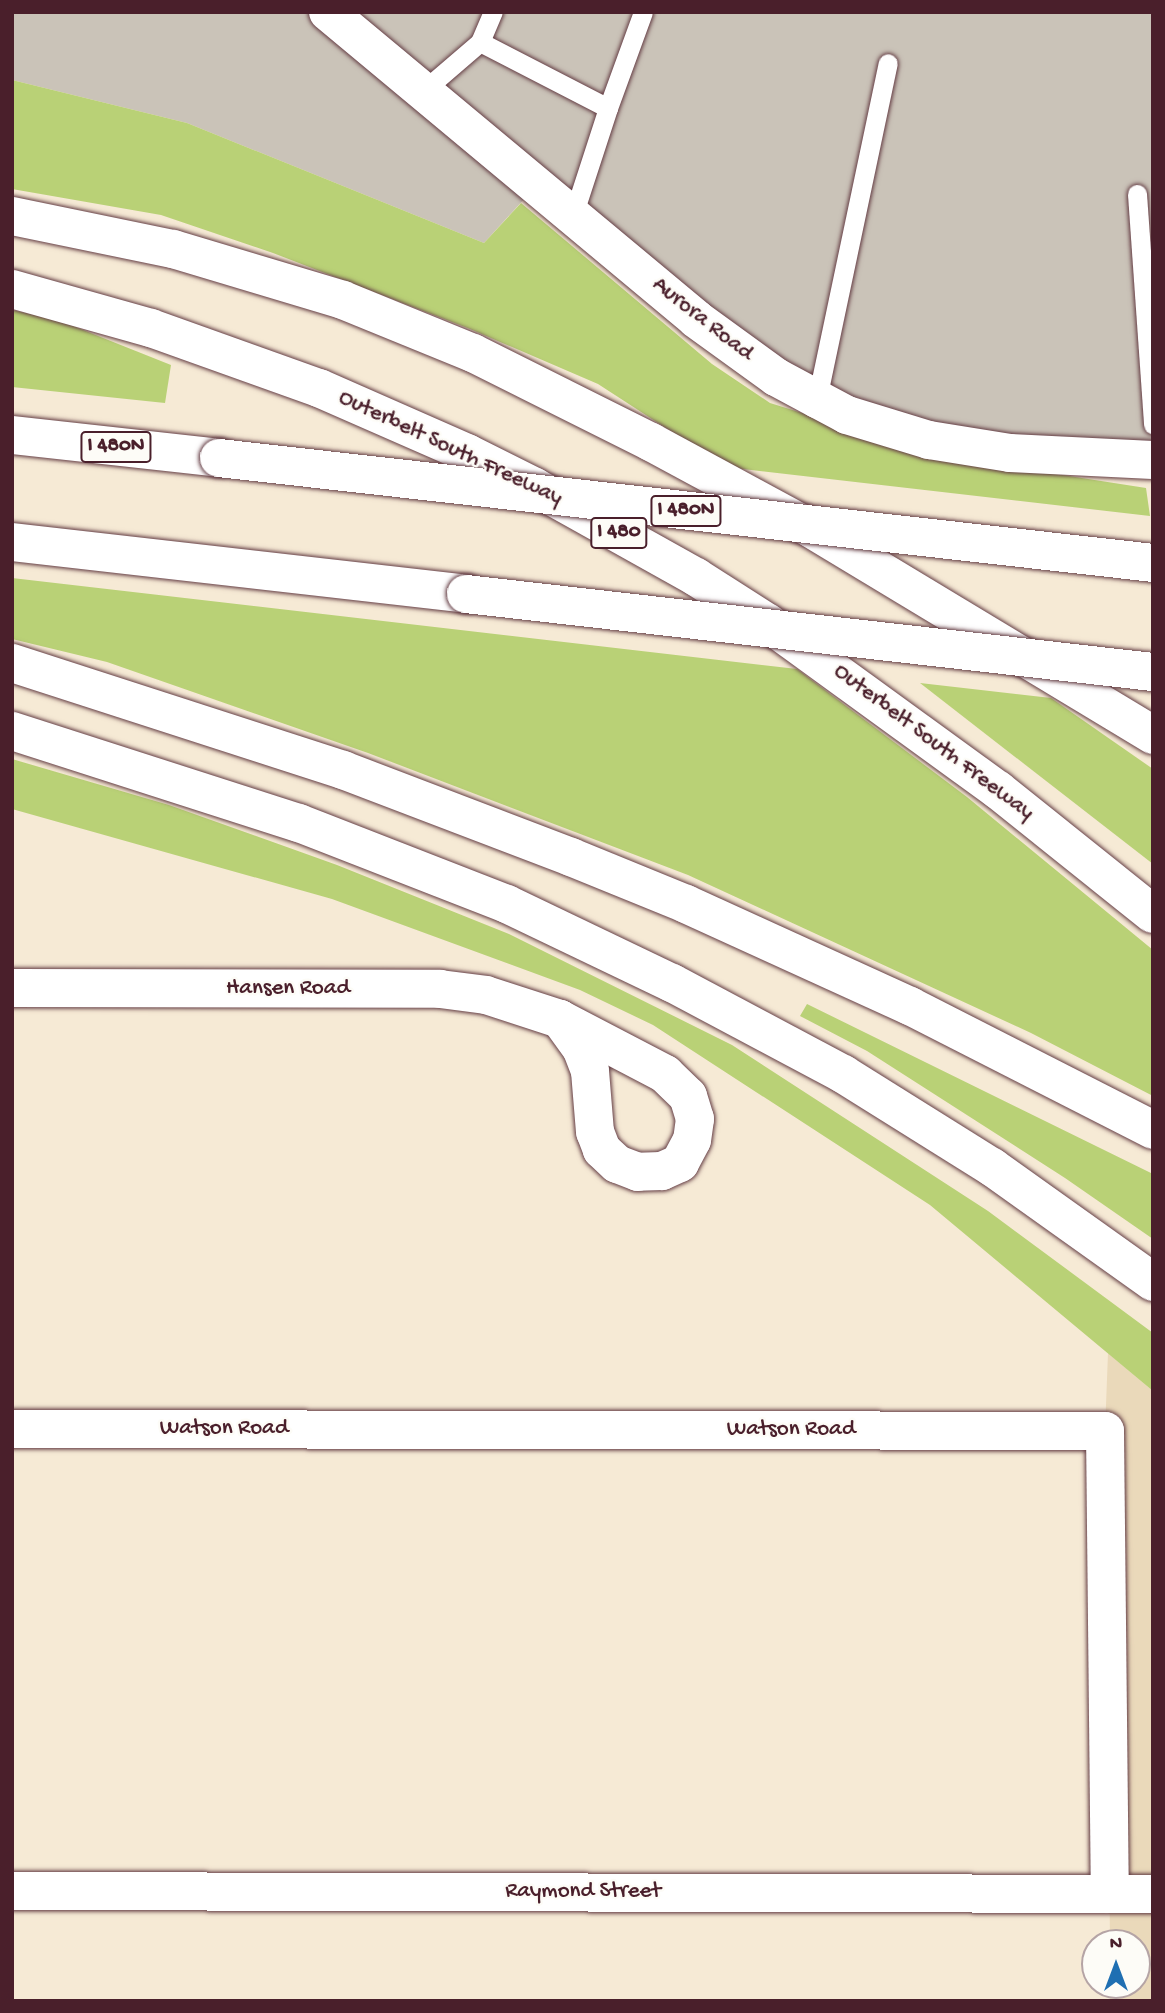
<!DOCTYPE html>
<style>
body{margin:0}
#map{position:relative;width:1165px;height:2013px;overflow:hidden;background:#f6ead5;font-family:"Gochi Hand",sans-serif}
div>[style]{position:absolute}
.built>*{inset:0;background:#ead9ba}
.industrial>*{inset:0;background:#cac3b8}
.green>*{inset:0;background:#b9d176}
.roads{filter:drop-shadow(0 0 2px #643d44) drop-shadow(0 0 2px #643d44)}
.lane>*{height:19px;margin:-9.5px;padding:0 9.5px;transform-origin:9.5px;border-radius:9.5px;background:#fff}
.street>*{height:38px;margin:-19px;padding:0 19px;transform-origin:19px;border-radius:19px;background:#fff}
.secondary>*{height:38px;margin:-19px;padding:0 19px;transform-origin:19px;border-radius:19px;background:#fff}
.highway>*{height:38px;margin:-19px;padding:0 19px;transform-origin:19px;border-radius:19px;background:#fff}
.bridges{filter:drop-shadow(0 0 2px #643d44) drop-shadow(0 0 2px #643d44)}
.highway-bridge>*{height:38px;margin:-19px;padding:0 19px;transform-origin:19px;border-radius:19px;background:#fff}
span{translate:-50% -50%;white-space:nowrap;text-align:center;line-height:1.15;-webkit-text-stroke:5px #fdfcf7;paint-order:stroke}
.shield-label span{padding:2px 5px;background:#fdfcf7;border:2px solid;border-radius:5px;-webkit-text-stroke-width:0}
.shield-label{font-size:21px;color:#4a1f2b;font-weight:700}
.street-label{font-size:23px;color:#4a1f2b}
.frame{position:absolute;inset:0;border:14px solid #4a1f2b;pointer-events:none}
.north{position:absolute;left:1081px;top:1929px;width:70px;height:70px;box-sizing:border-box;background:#fdfcf7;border:2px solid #b5a4a5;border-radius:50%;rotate:0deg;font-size:19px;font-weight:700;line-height:28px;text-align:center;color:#4a1f2b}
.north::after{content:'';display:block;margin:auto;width:24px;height:32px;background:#1f6fb2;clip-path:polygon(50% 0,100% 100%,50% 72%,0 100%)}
</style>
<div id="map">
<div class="built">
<div style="clip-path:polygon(1108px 1353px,1153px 1391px,1153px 2001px,1110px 2001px,1110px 1985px,1137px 1985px,1137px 1943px,1110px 1943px,1105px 1431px)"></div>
</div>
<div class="industrial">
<div style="clip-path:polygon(12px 12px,1153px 12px,1153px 460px,847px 415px,536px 186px,484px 243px,187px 123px,12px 80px)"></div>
</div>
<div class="green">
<div style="clip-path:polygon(12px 80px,187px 123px,484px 243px,521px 203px,712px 364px,770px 403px,940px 456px,1146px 488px,1150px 516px,726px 467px,598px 384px,470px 329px,273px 253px,161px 215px,12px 189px)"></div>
<div style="clip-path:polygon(12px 310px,58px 320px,171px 365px,165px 403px,12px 387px)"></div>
<div style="clip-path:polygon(12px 578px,797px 669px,967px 797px,1153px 950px,1153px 1096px,1031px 1033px,688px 875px,368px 753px,107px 662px,12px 639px)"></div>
<div style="clip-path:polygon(920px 683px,1051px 698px,1153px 769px,1153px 864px)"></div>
<div style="clip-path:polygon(12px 759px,169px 805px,337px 865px,509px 934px,732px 1045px,988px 1211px,1153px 1333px,1153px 1391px,930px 1205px,653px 1025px,580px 990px,332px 899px,12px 809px)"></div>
<div style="clip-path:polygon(807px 1004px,1153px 1174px,1153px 1239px,1065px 1178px,867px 1051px,800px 1016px)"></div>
</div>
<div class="roads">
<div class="lane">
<div style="left:480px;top:42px;width:33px;rotate:-67deg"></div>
<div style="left:423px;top:91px;width:75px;rotate:-40.7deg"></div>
<div style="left:480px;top:42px;width:144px;rotate:27.3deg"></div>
<div style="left:608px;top:108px;width:114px;rotate:108deg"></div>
<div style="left:608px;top:108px;width:102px;rotate:-70deg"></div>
<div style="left:1137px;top:194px;width:231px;rotate:86deg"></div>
<div style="left:817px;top:399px;width:343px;rotate:-78.1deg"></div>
</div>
<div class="street">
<div style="left:328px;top:12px;width:479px;rotate:39.8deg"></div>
<div style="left:696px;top:319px;width:99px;rotate:35.9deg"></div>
<div style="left:776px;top:377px;width:47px;rotate:28.2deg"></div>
<div style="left:817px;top:399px;width:34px;rotate:28deg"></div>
<div style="left:847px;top:415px;width:86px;rotate:17deg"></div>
<div style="left:929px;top:440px;width:82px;rotate:9.1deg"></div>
<div style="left:1010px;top:453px;width:143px;rotate:2.8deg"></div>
<div style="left:12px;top:988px;width:428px;rotate:0.1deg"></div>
<div style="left:440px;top:989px;width:46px;rotate:7.4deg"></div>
<div style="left:486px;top:995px;width:78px;rotate:18deg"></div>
<div style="left:560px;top:1019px;width:119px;rotate:27.6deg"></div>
<div style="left:665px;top:1074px;width:32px;rotate:44deg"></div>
<div style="left:688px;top:1096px;width:24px;rotate:73deg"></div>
<div style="left:695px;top:1119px;width:21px;rotate:98deg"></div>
<div style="left:692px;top:1140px;width:26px;rotate:118deg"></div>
<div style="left:680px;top:1163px;width:20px;rotate:156deg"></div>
<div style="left:662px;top:1171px;width:24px;rotate:178deg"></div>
<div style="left:638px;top:1172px;width:22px;rotate:-159deg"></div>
<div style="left:617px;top:1164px;width:21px;rotate:-137deg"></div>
<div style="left:602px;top:1150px;width:19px;rotate:-111deg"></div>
<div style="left:595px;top:1132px;width:61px;rotate:-94.7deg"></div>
<div style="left:590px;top:1071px;width:25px;rotate:-111deg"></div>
<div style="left:581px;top:1048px;width:36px;rotate:-126deg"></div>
<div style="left:12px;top:1429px;width:1093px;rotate:0.1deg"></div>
<div style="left:1105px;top:1431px;width:463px;rotate:89.4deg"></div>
</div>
<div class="secondary">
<div style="left:12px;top:1891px;width:1141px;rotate:0.15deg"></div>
</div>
<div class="highway">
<div style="left:12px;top:216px;width:164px;rotate:11.6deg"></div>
<div style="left:173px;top:249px;width:177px;rotate:16.7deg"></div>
<div style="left:343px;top:300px;width:140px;rotate:22.2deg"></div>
<div style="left:473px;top:353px;width:199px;rotate:26.6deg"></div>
<div style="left:651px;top:442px;width:181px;rotate:28.4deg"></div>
<div style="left:810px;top:528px;width:401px;rotate:31.1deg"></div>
<div style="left:12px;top:289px;width:144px;rotate:15.7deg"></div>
<div style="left:151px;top:328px;width:178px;rotate:19.7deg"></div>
<div style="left:319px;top:388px;width:162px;rotate:23.7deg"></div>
<div style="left:467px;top:453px;width:76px;rotate:26.6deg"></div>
<div style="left:535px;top:487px;width:184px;rotate:29.2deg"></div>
<div style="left:696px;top:577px;width:85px;rotate:32.6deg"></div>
<div style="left:768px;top:623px;width:284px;rotate:36deg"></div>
<div style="left:998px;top:790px;width:198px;rotate:38.7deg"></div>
<div style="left:12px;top:435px;width:208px;rotate:6.3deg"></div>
<div style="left:12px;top:542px;width:457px;rotate:6.5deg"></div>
<div style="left:12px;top:663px;width:348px;rotate:17.9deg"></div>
<div style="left:343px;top:770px;width:244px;rotate:20.9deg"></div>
<div style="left:571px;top:857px;width:124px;rotate:22.2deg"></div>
<div style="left:686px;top:904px;width:246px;rotate:24.5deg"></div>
<div style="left:910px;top:1006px;width:273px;rotate:27deg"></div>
<div style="left:12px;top:731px;width:301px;rotate:17.8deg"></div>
<div style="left:299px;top:823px;width:223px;rotate:21.3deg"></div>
<div style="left:507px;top:904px;width:183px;rotate:25.6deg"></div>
<div style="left:672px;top:983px;width:194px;rotate:28deg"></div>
<div style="left:843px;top:1074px;width:176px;rotate:32deg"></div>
<div style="left:992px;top:1167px;width:198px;rotate:35.5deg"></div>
</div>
</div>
<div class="bridges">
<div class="highway-bridge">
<div style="left:219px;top:458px;width:940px;rotate:6.41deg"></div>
<div style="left:466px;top:594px;width:691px;rotate:6.48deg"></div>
</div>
</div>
<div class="shield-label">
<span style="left:116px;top:447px">I 480N</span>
<span style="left:686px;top:511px">I 480N</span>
<span style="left:619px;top:533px">I 480</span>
</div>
<div class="street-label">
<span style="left:702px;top:320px;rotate:38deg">Aurora Road</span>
<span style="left:450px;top:449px;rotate:25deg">Outerbelt South Freeway</span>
<span style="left:933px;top:743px;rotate:37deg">Outerbelt South Freeway</span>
<span style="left:288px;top:989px">Hansen Road</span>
<span style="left:224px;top:1429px">Watson Road</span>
<span style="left:791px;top:1430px">Watson Road</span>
<span style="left:583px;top:1892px">Raymond Street</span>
</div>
<div class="frame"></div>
<div class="north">N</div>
</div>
